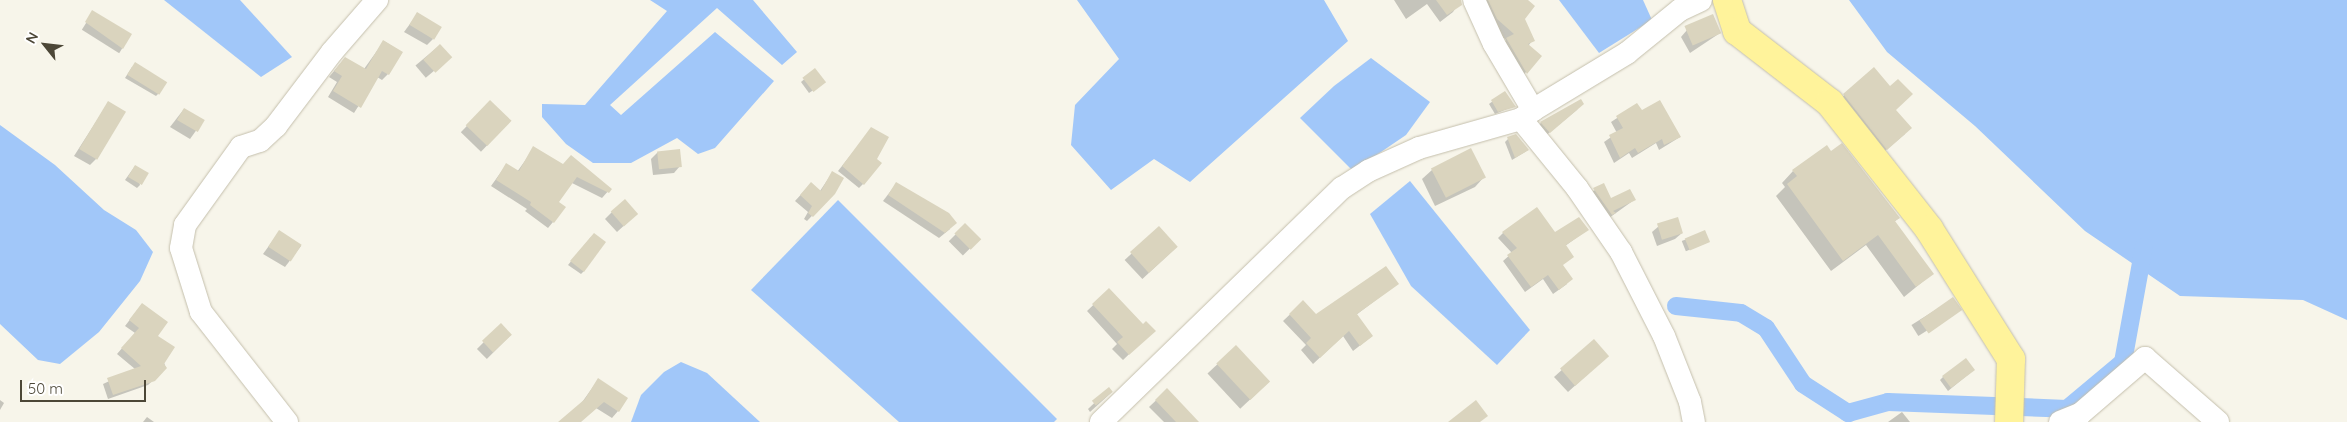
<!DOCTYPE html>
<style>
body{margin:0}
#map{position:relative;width:2347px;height:422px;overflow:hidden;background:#f7f5ea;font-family:Quicksand,sans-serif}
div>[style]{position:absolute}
.water>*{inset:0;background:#a1c7f9}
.shadow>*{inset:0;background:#0003;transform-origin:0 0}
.canal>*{height:18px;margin:-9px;padding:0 9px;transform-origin:9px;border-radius:9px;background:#a1c7f9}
.building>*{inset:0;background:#dad4be;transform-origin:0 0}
.roads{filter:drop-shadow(0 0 1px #c4bfac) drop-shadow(0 0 1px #c4bfac)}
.minor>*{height:22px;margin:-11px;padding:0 11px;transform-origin:11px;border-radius:11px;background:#fff}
.major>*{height:28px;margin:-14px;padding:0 14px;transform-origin:14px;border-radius:14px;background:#fff39b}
span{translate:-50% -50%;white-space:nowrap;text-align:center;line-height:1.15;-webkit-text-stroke:4px #fff;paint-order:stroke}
.north{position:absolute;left:20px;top:20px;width:50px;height:50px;-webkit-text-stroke:4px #fff;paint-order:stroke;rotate:299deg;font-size:14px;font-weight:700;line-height:20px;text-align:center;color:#4c4737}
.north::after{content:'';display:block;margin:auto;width:18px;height:22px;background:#4c4737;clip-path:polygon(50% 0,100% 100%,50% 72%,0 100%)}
.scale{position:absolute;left:20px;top:380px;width:126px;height:22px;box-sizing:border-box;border:2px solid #4c4737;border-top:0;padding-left:6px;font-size:15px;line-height:18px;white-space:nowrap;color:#4c4737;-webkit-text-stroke:4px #fff;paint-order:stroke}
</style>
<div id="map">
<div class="water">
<div style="clip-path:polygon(164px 0,240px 0,292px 57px,261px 77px)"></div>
<div style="clip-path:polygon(650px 0,753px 0,797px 52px,782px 65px,717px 8px,610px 105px,621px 115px,715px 32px,774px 81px,715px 148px,698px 154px,677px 138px,631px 163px,593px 163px,566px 144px,542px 117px,542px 104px,585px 105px,667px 11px)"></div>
<div style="clip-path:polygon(1077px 0,1324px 0,1348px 41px,1190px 182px,1154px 159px,1111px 190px,1071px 145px,1075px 105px,1119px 59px)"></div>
<div style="clip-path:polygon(1559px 0,1643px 0,1652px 20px,1599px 53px)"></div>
<div style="clip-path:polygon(1849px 0,2347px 0,2347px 320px,2303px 300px,2180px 296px,2085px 231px,1975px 126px,1887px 52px)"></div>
<div style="clip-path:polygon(1371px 58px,1430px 102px,1406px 135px,1353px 171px,1300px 118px,1334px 86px)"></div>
<div style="clip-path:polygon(0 125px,55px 165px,104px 210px,136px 230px,153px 252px,140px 281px,99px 332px,60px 364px,38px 360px,0 324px)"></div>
<div style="clip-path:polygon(1410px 181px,1530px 330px,1497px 365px,1411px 286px,1370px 214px)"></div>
<div style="clip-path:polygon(838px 200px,1057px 419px,1054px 422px,899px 422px,751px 290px)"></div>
<div style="clip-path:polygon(681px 362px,707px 373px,760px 422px,631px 422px,641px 395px,664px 372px)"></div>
</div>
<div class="shadow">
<div style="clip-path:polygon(1394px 0,1461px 0,1453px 12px,1440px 22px,1427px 4px,1406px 19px)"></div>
<div style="clip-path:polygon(1476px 0,1526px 0,1523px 18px,1533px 40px,1528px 46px,1540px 56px,1519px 80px,1500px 46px,1506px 40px,1490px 26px)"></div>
<div style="left:93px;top:12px;width:44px;height:21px;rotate:32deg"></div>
<div style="clip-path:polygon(418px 13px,433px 39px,427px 45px,404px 32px)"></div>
<div style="clip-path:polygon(1687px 30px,1720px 33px,1690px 53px,1681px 37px)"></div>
<div style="clip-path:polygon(384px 41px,401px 52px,388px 74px,382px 80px,377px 77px,354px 113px,328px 97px,337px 82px,329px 77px,340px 64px,364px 69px)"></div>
<div style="left:440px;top:45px;width:16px;height:32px;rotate:50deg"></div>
<div style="clip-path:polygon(132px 67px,159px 93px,156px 96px,125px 78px)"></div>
<div style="clip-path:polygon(1874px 69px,1905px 134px,1880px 155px,1838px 101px)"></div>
<div style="clip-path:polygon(815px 70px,821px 85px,809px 93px,801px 82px)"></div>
<div style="clip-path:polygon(1505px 92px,1514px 106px,1495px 114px,1489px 104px)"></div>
<div style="left:490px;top:102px;width:28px;height:42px;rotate:44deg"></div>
<div style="clip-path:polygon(108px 103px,96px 159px,90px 165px,74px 156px)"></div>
<div style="clip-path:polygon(1637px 105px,1641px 112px,1680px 137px,1659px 150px,1656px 143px,1632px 158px,1629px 153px,1614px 163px,1604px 142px,1617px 133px,1611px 122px)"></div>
<div style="clip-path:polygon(184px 109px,203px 121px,190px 139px,170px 127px)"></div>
<div style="clip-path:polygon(1578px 109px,1544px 137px,1536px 127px,1541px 123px)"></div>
<div style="clip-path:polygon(869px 132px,863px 184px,859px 188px,838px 171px)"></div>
<div style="clip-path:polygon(1508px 139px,1528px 150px,1512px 160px,1505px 142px)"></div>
<div style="clip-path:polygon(534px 148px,562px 166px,610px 189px,602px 198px,572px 183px,557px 202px,553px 222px,548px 228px,525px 211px,527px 209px,491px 186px,506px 165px,517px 172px)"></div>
<div style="clip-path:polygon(658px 152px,680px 166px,674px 173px,653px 175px,651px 159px)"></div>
<div style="clip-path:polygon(135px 166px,140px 185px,137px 188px,125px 180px)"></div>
<div style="clip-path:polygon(1432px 170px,1484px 177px,1475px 187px,1435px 206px,1422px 179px)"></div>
<div style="clip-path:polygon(1793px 171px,1899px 218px,1894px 222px,1932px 274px,1904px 297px,1866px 245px,1831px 271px,1776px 196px,1785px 187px,1782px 183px)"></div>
<div style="clip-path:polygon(832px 173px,834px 193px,807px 221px,804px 219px,808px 212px,795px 201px,806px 189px,820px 191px)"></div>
<div style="clip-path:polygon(896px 184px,950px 229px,939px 238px,883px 201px)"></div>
<div style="clip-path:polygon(1604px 185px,1610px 200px,1634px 200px,1609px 218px,1588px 194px)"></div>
<div style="clip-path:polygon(612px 212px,629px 221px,617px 232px,605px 219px)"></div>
<div style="left:965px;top:225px;width:20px;height:23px;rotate:45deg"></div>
<div style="clip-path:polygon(1659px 226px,1682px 233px,1675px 239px,1657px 246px,1652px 232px)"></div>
<div style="left:1159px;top:228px;width:26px;height:47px;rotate:47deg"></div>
<div style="clip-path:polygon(1587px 230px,1565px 246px,1562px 265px,1567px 284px,1553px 294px,1543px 279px,1525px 292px,1503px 261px,1512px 253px,1498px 238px,1503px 233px,1554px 234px)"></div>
<div style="clip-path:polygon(279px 232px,301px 246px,285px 267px,263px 254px)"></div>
<div style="left:1704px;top:232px;width:11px;height:24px;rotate:68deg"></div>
<div style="clip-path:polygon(591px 237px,584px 271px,581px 274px,568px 265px)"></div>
<div style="clip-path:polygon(1397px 284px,1356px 315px,1372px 336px,1353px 351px,1343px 336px,1313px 364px,1301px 350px,1306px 345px,1283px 321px,1303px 302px,1316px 316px)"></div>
<div style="clip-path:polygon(1109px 290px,1148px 336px,1123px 360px,1112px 349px,1117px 344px,1087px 311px)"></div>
<div style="left:1953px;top:299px;width:13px;height:49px;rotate:58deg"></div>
<div style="clip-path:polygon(142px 304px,166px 368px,148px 385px,108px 399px,103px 384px,135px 369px,117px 354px,135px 333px,125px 326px)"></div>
<div style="left:501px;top:325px;width:14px;height:34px;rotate:45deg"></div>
<div style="clip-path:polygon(1594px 341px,1601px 362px,1568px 392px,1554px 377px)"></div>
<div style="left:1236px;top:347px;width:48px;height:39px;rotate:47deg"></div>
<div style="clip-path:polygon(1970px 373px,1948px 391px,1940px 380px,1943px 377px)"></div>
<div style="clip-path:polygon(598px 380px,627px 398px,618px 411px,612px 418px,596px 408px,580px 422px,560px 422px,580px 405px)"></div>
<div style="clip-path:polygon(1109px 389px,1112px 392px,1090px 412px,1088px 409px)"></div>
<div style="clip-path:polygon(1167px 390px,1197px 422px,1164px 422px,1149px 407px)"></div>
<div style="clip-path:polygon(0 400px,4px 403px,0 410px)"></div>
<div style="clip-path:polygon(1902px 412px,1910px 422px,1888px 422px)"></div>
<div style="clip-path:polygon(147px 417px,154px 422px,143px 422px)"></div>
</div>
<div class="canal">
<div style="left:1676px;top:306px;width:65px;rotate:6.1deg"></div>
<div style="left:1741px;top:313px;width:29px;rotate:31deg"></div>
<div style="left:1766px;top:328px;width:67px;rotate:56.5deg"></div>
<div style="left:1803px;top:384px;width:54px;rotate:32.8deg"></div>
<div style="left:1848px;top:413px;width:41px;rotate:-15.4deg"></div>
<div style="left:1888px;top:402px;width:179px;rotate:2.2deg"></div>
<div style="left:2067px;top:409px;width:73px;rotate:-40deg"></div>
<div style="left:2123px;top:362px;width:117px;rotate:-79.7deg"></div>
</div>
<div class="building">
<div style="clip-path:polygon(1436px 0,1461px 0,1462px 5px,1447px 15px)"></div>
<div style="clip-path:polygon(1488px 0,1528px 0,1535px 6px,1525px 19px,1535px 41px,1528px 44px,1542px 56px,1527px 74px,1506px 38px,1514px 34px,1497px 19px)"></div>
<div style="clip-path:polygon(92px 10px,132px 34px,123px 49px,85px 22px)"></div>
<div style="left:417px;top:12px;width:29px;height:15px;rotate:31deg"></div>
<div style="left:1713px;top:14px;width:21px;height:31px;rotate:67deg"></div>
<div style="clip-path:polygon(383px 40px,403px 52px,389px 75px,382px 71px,361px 108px,333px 91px,342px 76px,334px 71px,345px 57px,366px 69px)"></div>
<div style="left:440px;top:44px;width:18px;height:23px;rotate:47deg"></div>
<div style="left:135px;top:62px;width:38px;height:15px;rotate:32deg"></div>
<div style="clip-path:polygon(1874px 67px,1890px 86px,1898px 79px,1913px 94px,1896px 110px,1912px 128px,1887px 150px,1843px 94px)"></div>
<div style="left:815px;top:68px;width:18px;height:16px;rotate:52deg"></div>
<div style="clip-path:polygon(1505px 91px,1516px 107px,1498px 112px,1491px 100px)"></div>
<div style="clip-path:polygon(1581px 99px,1584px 104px,1550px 133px,1540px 122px)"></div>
<div style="left:490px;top:100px;width:30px;height:35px;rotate:44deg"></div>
<div style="clip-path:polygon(1660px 100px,1681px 137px,1664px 145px,1662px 139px,1638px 153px,1635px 148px,1620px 158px,1609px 135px,1623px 128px,1616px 116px,1637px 103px,1642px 110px)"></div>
<div style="left:108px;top:101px;width:21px;height:56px;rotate:31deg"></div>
<div style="left:184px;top:108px;width:24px;height:14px;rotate:30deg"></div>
<div style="clip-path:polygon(871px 127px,889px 137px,877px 159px,882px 163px,864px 185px,842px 166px)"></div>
<div style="clip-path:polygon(1516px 134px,1529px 150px,1515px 158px,1507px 137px)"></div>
<div style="clip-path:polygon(1842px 143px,1900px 218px,1895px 221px,1934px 274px,1916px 287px,1878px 235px,1843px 261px,1787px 184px,1797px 176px,1792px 170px,1827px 145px,1831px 151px)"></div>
<div style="clip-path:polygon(533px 146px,563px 164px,571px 155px,612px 189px,609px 193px,577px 177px,559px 202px,566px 207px,554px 223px,530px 205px,531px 202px,496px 180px,506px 163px,519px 171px)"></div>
<div style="left:1471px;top:148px;width:33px;height:45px;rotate:63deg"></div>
<div style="left:680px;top:149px;width:18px;height:23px;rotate:84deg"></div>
<div style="left:135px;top:165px;width:16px;height:14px;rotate:30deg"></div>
<div style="clip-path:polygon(832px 171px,844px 178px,835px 194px,813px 217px,808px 213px,812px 206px,800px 195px,811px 182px,821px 191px)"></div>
<div style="clip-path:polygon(896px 182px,949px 213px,957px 223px,945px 233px,888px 195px)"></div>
<div style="clip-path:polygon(1604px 183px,1611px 198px,1630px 189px,1636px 200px,1613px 211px,1616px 213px,1612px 215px,1593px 188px)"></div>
<div style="left:625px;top:199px;width:20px;height:19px;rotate:49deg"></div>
<div style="clip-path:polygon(1537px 207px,1555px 232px,1579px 217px,1589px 230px,1566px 245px,1574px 257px,1563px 265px,1573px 279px,1559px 290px,1548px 275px,1531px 287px,1507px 255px,1517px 248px,1502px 232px)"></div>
<div style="left:1678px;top:217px;width:17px;height:22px;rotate:73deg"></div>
<div style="left:965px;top:223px;width:23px;height:15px;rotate:45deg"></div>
<div style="left:1159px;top:226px;width:28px;height:39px;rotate:48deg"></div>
<div style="left:279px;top:230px;width:27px;height:20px;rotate:33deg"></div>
<div style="left:1705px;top:230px;width:13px;height:22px;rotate:67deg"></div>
<div style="clip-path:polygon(594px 233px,606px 242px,584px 272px,570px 261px)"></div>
<div style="clip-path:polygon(1386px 266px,1399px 284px,1357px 314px,1373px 336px,1360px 346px,1349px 331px,1320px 358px,1306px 343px,1311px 338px,1289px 314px,1303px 300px,1316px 314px)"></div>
<div style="clip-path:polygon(1109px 288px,1143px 324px,1146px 321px,1156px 331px,1129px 355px,1117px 342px,1123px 337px,1092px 304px)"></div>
<div style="left:1953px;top:297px;width:16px;height:41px;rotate:55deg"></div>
<div style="clip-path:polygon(142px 303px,168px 322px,158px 336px,175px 347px,164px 364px,167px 368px,155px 381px,113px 395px,107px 378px,141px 366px,121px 348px,139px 328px,129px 320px)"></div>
<div style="left:501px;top:323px;width:16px;height:26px;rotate:47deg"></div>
<div style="left:1594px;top:339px;width:23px;height:45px;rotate:49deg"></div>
<div style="left:1236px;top:345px;width:50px;height:27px;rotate:47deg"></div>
<div style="left:1966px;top:358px;width:15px;height:30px;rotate:53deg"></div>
<div style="clip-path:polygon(598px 378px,628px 398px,619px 412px,604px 402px,581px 422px,558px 422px,585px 399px)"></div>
<div style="left:1109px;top:387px;width:6px;height:22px;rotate:51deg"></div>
<div style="clip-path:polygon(1167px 388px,1199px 422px,1176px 422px,1155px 400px)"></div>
<div style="clip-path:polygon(1476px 400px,1488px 416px,1480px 422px,1448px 422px)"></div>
</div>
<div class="roads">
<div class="minor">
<div style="left:1474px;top:0;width:48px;rotate:65.6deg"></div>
<div style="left:1494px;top:44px;width:77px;rotate:59.4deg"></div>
<div style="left:1533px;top:110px;width:15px;rotate:143deg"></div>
<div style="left:1521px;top:119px;width:89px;rotate:50.9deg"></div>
<div style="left:1577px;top:188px;width:78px;rotate:55.5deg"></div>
<div style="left:1621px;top:252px;width:94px;rotate:62.9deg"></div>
<div style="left:1664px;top:336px;width:71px;rotate:68.5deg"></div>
<div style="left:1690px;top:402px;width:20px;rotate:79deg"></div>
<div style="left:1533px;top:110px;width:110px;rotate:-31.2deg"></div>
<div style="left:1627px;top:53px;width:68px;rotate:-39.1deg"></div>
<div style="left:1680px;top:10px;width:23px;rotate:-25deg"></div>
<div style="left:287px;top:422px;width:140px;rotate:-128deg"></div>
<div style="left:201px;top:312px;width:67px;rotate:-107.4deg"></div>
<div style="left:181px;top:248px;width:23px;rotate:-80deg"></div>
<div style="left:185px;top:225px;width:96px;rotate:-54.3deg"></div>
<div style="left:241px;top:147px;width:20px;rotate:-18deg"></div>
<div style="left:260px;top:141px;width:22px;rotate:-43deg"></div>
<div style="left:276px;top:126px;width:93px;rotate:-52.9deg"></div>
<div style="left:332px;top:52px;width:69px;rotate:-49.1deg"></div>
<div style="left:1101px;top:422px;width:336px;rotate:-44.2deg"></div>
<div style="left:1342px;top:188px;width:31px;rotate:-33deg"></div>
<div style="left:1368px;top:171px;width:56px;rotate:-24.3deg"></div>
<div style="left:1419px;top:148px;width:106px;rotate:-15.9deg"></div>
<div style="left:2060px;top:422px;width:22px;rotate:-22deg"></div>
<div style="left:2080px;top:414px;width:86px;rotate:-40.7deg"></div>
<div style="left:2145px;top:358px;width:97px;rotate:41.2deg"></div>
</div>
<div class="major">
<div style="left:1727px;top:0;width:33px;rotate:72deg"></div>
<div style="left:1737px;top:31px;width:118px;rotate:37.7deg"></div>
<div style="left:1830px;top:103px;width:160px;rotate:51.8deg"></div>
<div style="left:1929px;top:229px;width:154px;rotate:57.8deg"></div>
<div style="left:2011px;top:359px;width:63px;rotate:91.8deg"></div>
</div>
</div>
<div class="north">N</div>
<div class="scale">50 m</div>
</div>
